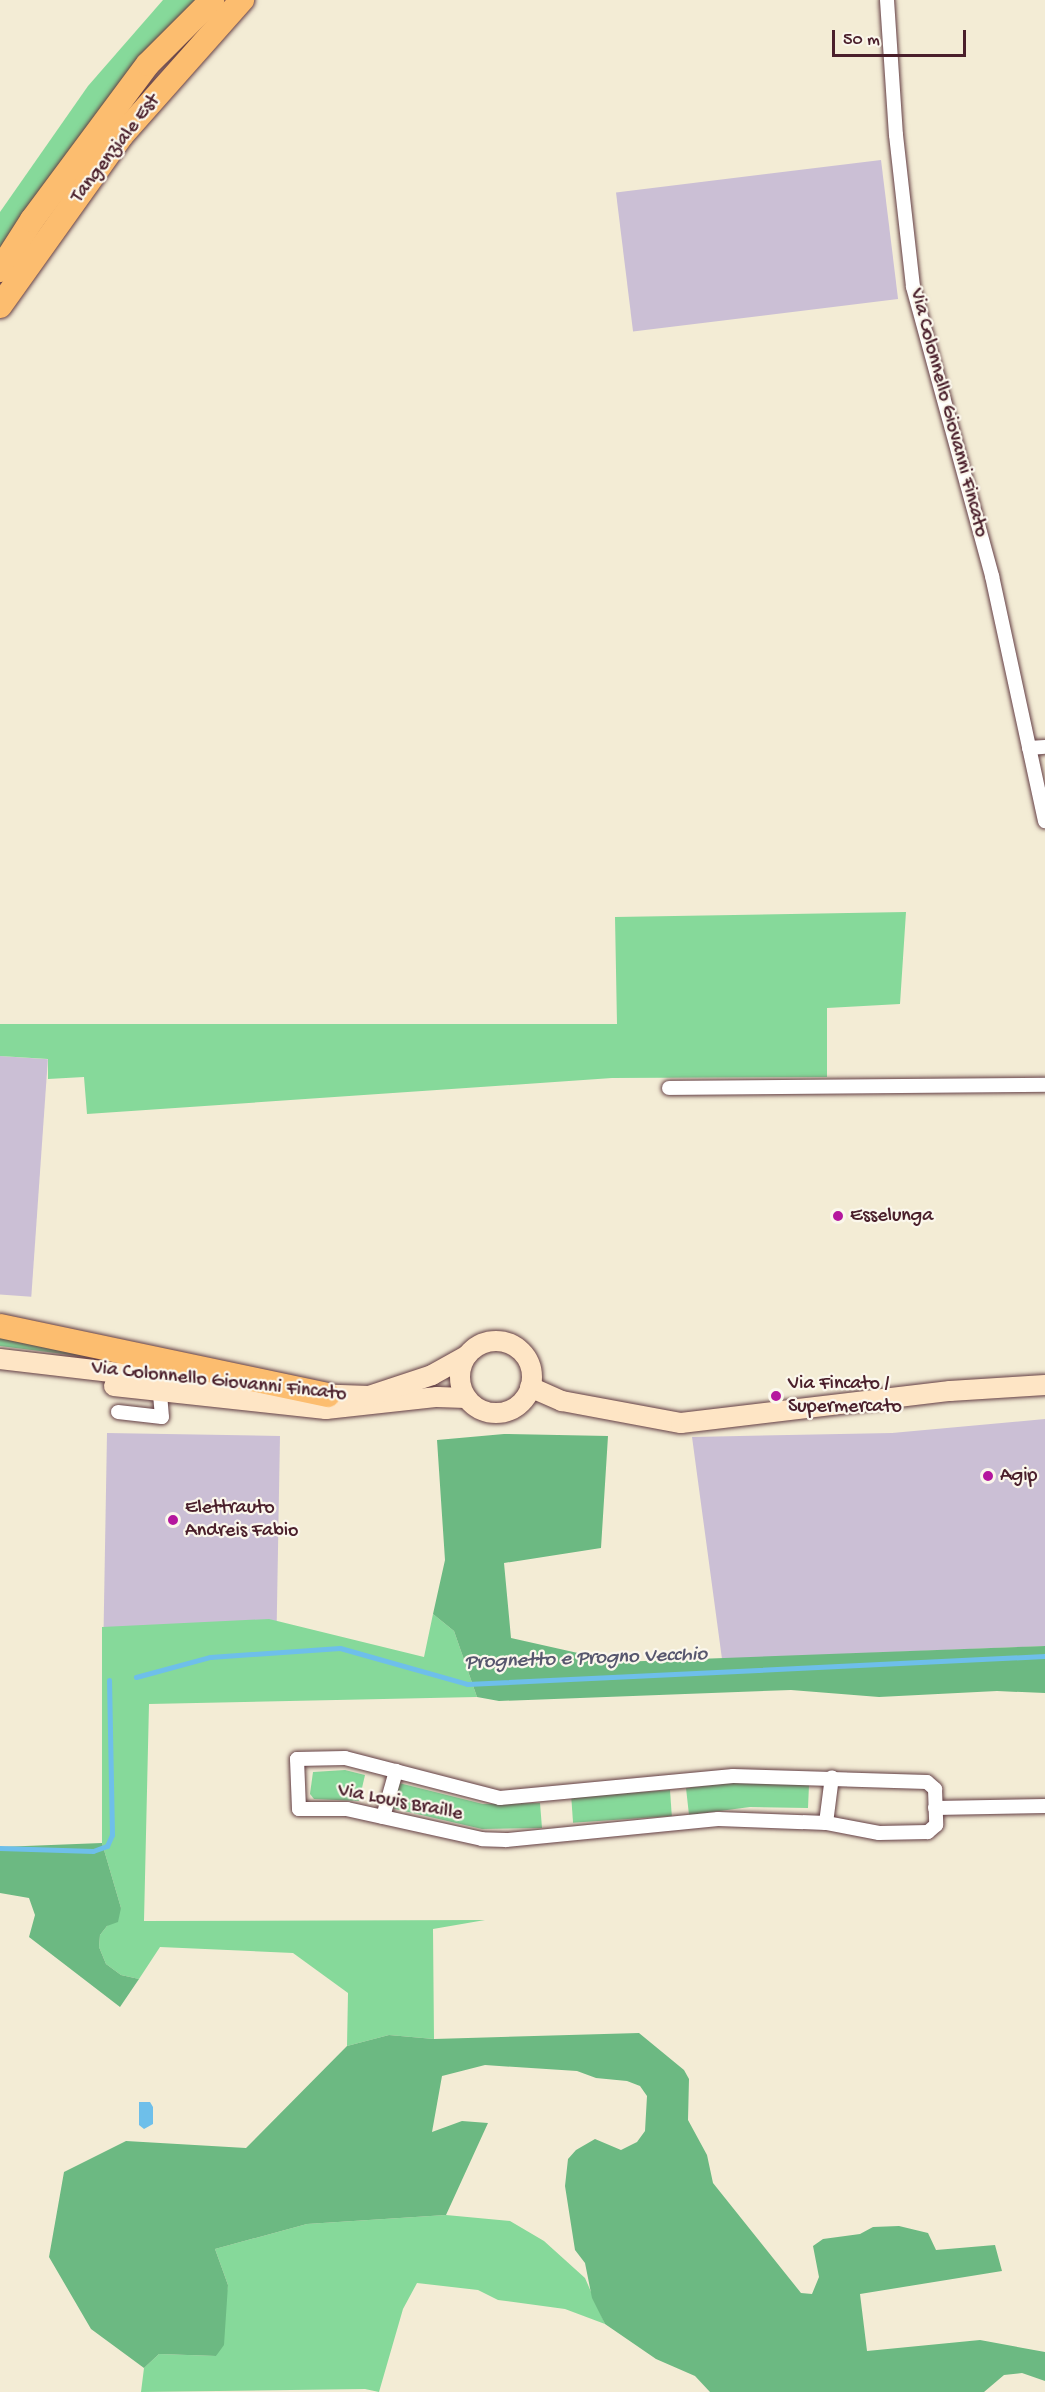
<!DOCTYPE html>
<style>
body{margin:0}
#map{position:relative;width:1045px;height:2392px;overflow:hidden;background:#f3ecd5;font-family:"Gochi Hand",sans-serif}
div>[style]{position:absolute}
.industrial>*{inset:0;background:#cbbfd5;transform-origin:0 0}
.green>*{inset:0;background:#86d99a;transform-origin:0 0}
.forest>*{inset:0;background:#6cb982}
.water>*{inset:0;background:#6ebfea}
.stream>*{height:5px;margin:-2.5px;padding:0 2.5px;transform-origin:2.5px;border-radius:2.5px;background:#6ebfea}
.roads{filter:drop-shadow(0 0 2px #633e44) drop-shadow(0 0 2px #633e44)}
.minor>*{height:14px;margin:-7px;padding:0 7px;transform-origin:7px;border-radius:7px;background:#fff}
.secondary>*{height:20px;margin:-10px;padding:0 10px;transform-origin:10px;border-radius:10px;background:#fee5c5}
.secondary>.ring{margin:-10px;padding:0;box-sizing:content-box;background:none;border:20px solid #fee5c5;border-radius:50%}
.trunk>*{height:24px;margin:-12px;padding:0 12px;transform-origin:12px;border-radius:12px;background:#fcbd6f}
.dots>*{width:16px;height:16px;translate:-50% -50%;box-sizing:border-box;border:3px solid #fbf7ec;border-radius:50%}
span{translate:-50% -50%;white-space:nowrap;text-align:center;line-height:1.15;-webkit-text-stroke:4.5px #fbf7ec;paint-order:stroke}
.street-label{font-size:20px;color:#4a1f2b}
.poi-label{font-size:20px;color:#4a1f2b}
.left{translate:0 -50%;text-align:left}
.water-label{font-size:21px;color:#57576e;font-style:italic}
.scale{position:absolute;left:832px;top:30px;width:134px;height:27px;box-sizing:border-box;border:3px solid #4a1f2b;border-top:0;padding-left:8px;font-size:18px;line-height:21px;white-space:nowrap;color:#4a1f2b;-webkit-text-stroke:4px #fbf7ec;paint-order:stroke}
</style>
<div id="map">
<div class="industrial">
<div style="left:881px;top:160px;width:140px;height:267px;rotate:83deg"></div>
<div style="left:0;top:1056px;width:48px;height:238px;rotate:4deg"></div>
<div style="clip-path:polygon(1045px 1419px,1045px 1646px,722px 1659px,692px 1437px,892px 1433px)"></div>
<div style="left:107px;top:1433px;width:173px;height:194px;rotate:1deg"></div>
</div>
<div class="green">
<div style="clip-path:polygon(163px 0,202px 0,0 257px,0 212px,88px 86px)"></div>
<div style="clip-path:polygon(906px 912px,900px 1004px,827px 1008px,827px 1077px,612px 1078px,87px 1114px,84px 1077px,48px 1079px,48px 1059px,0 1056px,0 1024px,617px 1024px,615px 917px)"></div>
<div style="clip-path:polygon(0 1333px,119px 1361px,0 1346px)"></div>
<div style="clip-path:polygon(433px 1614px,454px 1631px,477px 1697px,149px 1704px,144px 1921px,485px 1920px,433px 1929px,434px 2039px,389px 2035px,347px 2046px,348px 1993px,293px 1953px,160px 1947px,139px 1979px,121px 1975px,106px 1964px,99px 1947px,100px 1935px,121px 1908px,102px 1843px,102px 1627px,269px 1619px,424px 1657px)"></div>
<div style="clip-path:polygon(345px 1770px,365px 1775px,359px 1801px,314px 1799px,310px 1794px,313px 1772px)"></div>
<div style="clip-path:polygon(745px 1781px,809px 1785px,808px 1808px,750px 1807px,689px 1815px,686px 1788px)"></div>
<div style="clip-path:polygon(399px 1783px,483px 1804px,540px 1803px,542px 1828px,482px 1829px,391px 1808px)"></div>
<div style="left:670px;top:1790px;width:26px;height:99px;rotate:86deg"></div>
<div style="clip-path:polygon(446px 2215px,510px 2221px,544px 2241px,585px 2278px,605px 2324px,565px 2309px,498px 2300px,478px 2290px,417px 2283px,403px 2309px,379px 2392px,365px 2389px,141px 2392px,144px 2368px,159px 2354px,216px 2356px,228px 2285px,215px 2249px,307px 2224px)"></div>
</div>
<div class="forest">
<div style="clip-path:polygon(504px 1434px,608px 1436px,601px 1548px,504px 1563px,511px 1638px,618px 1662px,1045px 1646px,1045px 1693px,997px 1691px,879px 1697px,791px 1690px,499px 1701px,477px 1697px,454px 1631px,433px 1614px,445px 1560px,437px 1440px)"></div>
<div style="clip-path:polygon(102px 1843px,121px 1908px,118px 1922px,107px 1926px,100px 1935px,99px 1947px,106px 1964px,121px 1975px,139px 1979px,120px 2007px,29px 1937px,35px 1915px,29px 1898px,0 1893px,0 1847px)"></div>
<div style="clip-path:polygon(639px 2033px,684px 2070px,689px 2079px,688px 2120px,707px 2155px,713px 2183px,801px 2293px,812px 2294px,819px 2277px,813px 2246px,823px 2239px,860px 2234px,873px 2227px,899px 2226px,928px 2233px,936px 2250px,995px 2245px,1002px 2271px,860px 2294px,867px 2351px,980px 2340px,1045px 2352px,1045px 2381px,1022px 2373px,1004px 2375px,984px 2392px,710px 2392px,695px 2376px,656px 2359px,605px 2324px,592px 2298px,585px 2263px,575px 2250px,565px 2186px,568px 2159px,576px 2150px,595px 2139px,621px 2150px,637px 2142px,645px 2131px,647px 2096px,640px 2086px,627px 2081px,596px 2078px,577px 2071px,485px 2065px,442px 2076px,432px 2132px,462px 2121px,488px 2123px,446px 2215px,307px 2224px,215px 2249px,228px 2285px,224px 2345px,216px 2356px,159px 2354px,144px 2368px,91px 2329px,49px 2257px,64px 2172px,126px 2141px,246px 2148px,347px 2046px,389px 2035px,434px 2039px)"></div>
</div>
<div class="water">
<div style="clip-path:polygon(139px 2102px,150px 2102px,153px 2107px,153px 2124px,144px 2129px,139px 2125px)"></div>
</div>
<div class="stream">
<div style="left:136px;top:1677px;width:77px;rotate:-15.1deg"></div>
<div style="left:210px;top:1657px;width:130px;rotate:-4deg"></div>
<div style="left:340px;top:1648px;width:132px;rotate:15.8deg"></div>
<div style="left:467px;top:1684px;width:579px;rotate:-2.77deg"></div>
<div style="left:0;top:1848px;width:93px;rotate:1.8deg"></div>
<div style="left:93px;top:1851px;width:15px;rotate:-20deg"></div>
<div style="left:107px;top:1846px;width:12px;rotate:-66deg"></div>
<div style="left:112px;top:1835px;width:155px;rotate:-91.1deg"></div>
</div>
<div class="roads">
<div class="minor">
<div style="left:887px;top:0;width:135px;rotate:86.2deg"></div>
<div style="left:896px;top:135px;width:153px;rotate:83.6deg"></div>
<div style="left:913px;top:287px;width:300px;rotate:74.7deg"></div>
<div style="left:992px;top:576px;width:251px;rotate:77.8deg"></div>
<div style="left:1029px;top:748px;width:16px;rotate:-4deg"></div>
<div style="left:669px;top:1088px;width:376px;rotate:-0.5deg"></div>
<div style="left:118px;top:1412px;width:44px;rotate:6.5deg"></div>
<div style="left:162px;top:1417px;width:25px;rotate:-95deg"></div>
<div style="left:345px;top:1758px;width:160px;rotate:14.5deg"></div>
<div style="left:500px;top:1798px;width:234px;rotate:-5.4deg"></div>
<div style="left:733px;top:1776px;width:194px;rotate:1.8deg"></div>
<div style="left:927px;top:1782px;width:11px;rotate:41deg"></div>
<div style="left:935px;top:1789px;width:36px;rotate:88deg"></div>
<div style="left:936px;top:1825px;width:11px;rotate:139deg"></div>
<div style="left:928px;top:1832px;width:49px;rotate:178.8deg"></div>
<div style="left:879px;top:1833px;width:54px;rotate:-169.3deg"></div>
<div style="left:826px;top:1823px;width:108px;rotate:-177.9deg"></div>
<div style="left:718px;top:1819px;width:213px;rotate:174.3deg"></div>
<div style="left:506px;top:1840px;width:24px;rotate:-178deg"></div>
<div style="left:482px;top:1839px;width:138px;rotate:-167.5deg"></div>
<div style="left:347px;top:1809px;width:48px;rotate:180deg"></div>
<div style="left:299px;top:1809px;width:50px;rotate:-92.3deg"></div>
<div style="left:297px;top:1759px;width:48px;rotate:-1.2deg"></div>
<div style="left:935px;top:1808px;width:110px;rotate:-1deg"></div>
<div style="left:383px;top:1817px;width:48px;rotate:-74.2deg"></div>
<div style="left:826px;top:1823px;width:46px;rotate:-82.6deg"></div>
</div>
<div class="secondary">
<div class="ring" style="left:460px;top:1341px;width:52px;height:52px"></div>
<div style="left:0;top:1359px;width:249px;rotate:6.7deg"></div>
<div style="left:114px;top:1386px;width:213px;rotate:6.2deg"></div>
<div style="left:326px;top:1409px;width:112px;rotate:-6.2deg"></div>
<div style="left:437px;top:1397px;width:29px;rotate:2deg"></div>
<div style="left:530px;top:1387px;width:35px;rotate:24deg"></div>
<div style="left:562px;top:1401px;width:121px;rotate:10.5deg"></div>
<div style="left:681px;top:1423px;width:271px;rotate:-6.8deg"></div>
<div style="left:950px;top:1391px;width:95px;rotate:-3.6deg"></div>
<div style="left:312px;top:1394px;width:57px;rotate:2deg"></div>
<div style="left:369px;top:1396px;width:66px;rotate:-18.4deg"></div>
<div style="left:432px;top:1375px;width:39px;rotate:-29deg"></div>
</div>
<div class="trunk">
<div style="left:0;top:270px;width:59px;rotate:-57.4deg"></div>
<div style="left:32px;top:220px;width:194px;rotate:-53.4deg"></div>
<div style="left:148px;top:64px;width:91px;rotate:-45deg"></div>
<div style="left:0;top:306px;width:210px;rotate:-54.5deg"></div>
<div style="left:122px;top:135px;width:181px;rotate:-48.4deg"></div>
<div style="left:0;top:1326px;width:335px;rotate:11.9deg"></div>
</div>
</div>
<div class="dots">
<div style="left:838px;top:1216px;background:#b5179e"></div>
<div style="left:776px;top:1396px;background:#b5179e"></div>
<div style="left:988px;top:1476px;background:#b5179e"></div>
<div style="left:173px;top:1520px;background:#b5179e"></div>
</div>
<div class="street-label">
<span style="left:116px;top:149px;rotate:-52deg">Tangenziale Est</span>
<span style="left:948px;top:413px;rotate:75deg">Via Colonnello Giovanni Fincato</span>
<span style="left:219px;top:1382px;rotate:6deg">Via Colonnello Giovanni Fincato</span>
<span style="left:400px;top:1803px;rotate:11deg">Via Louis Braille</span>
</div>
<div class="poi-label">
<span class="left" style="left:850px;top:1216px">Esselunga</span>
<span class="left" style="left:788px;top:1396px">Via Fincato /<br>Supermercato</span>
<span class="left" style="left:1000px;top:1476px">Agip</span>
<span class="left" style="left:185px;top:1520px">Elettrauto<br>Andreis Fabio</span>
</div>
<div class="water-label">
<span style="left:586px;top:1660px;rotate:-2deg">Prognetto e Progno Vecchio</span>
</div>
<div class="scale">50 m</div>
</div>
